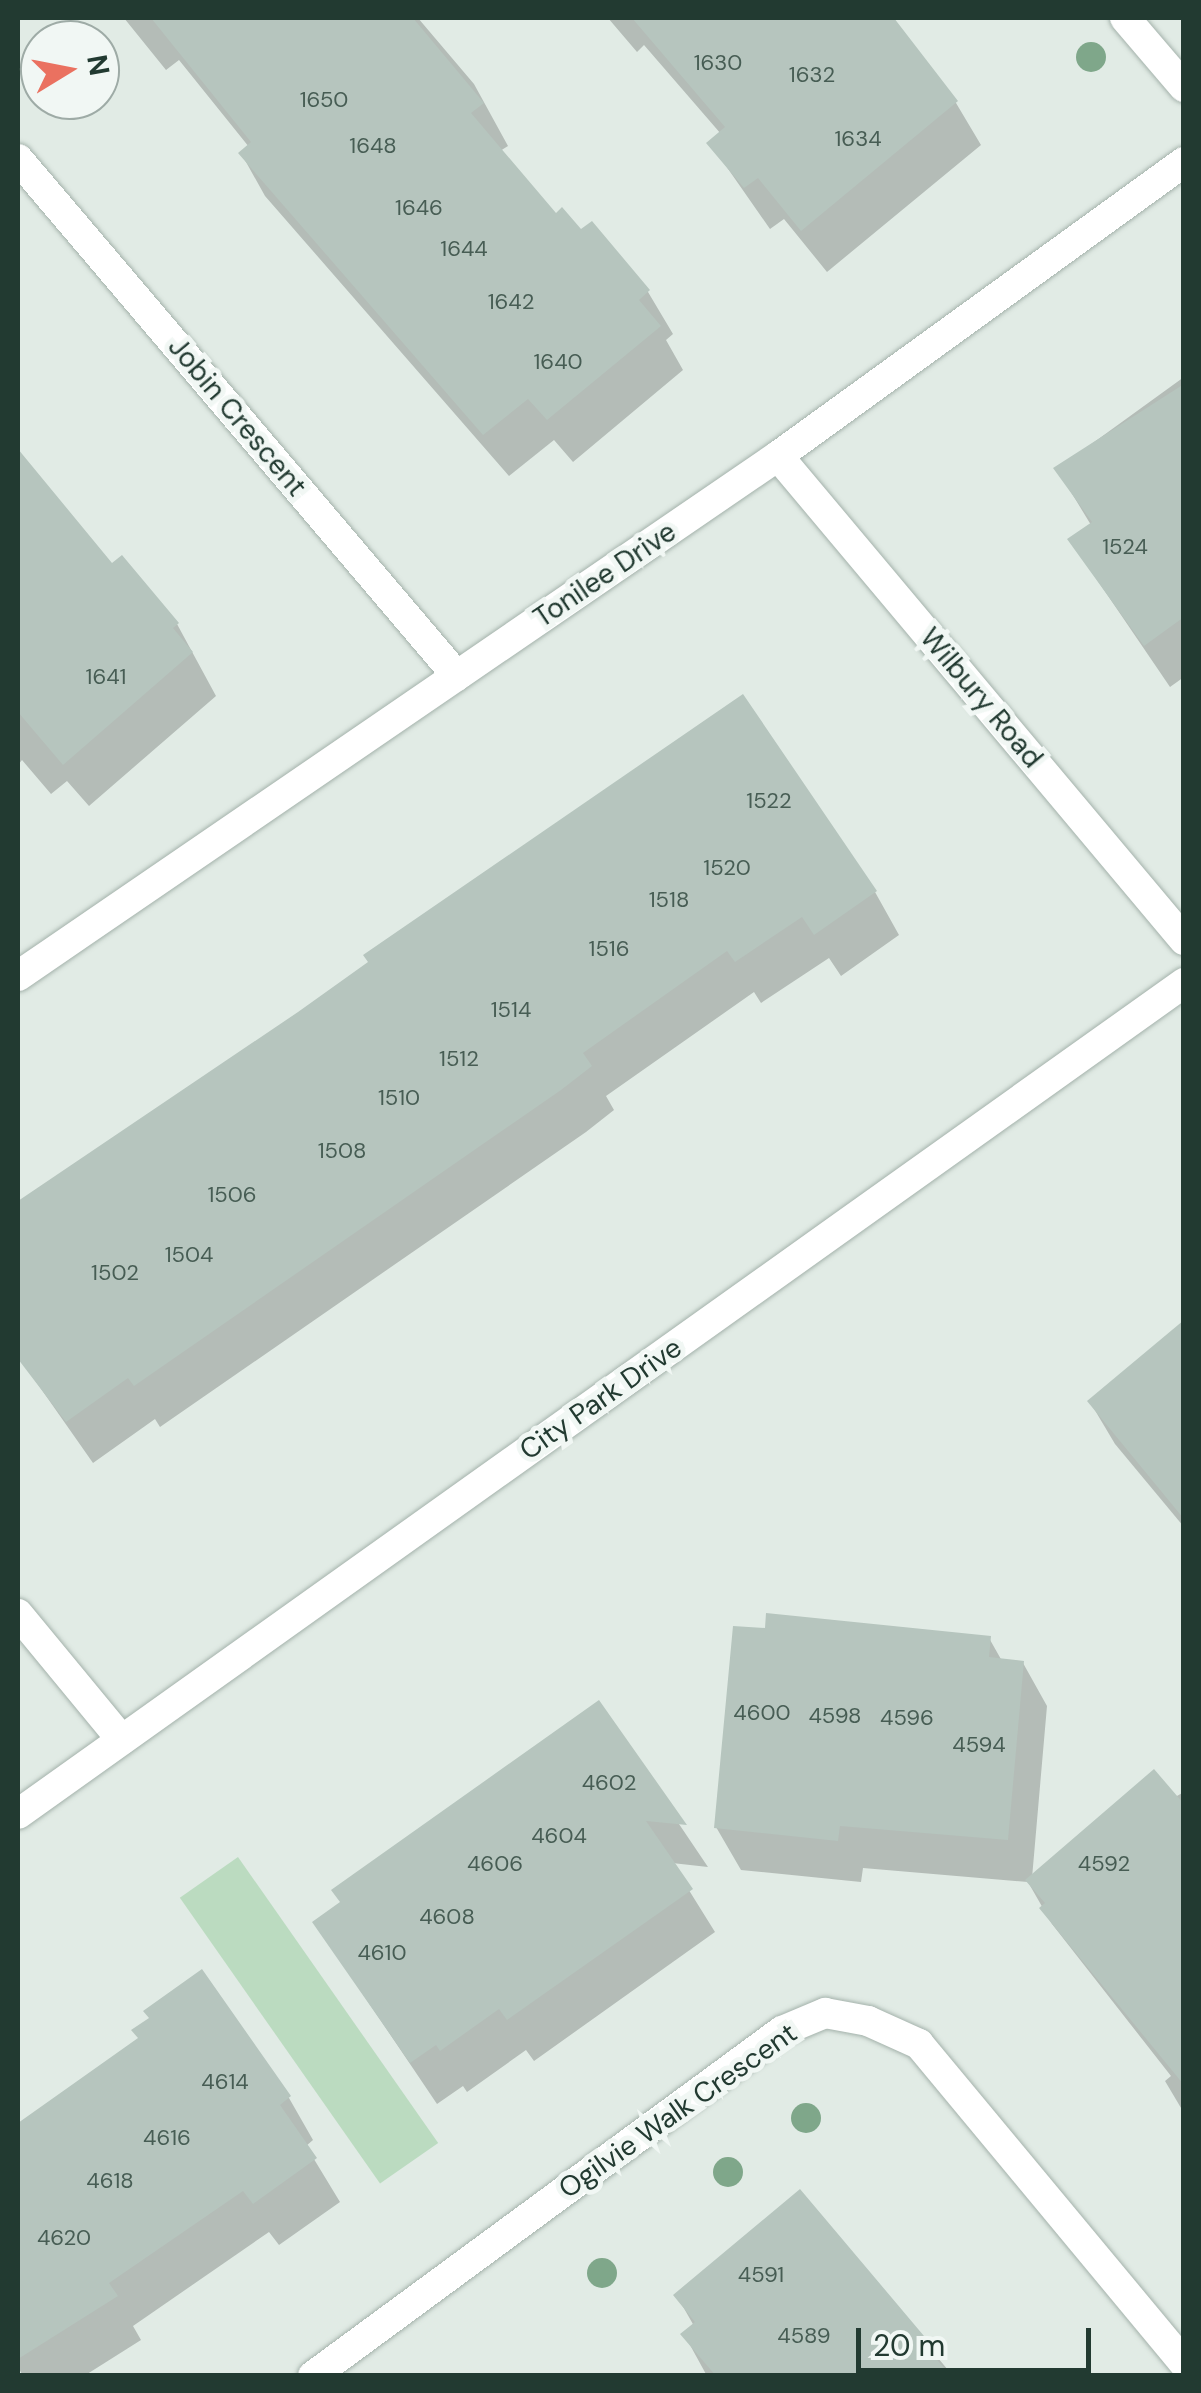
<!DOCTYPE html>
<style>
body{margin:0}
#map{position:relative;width:1201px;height:2393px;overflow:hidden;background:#e1ebe5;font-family:"DM Sans",sans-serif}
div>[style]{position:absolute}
.green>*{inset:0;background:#bbdbc0;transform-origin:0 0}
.shadow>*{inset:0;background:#0003}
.building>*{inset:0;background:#b6c5be}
.roads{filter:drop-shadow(0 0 2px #a4b2ab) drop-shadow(0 0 2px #a4b2ab)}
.street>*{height:30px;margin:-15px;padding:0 15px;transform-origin:15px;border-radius:15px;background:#fff}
.secondary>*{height:30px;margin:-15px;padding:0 15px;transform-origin:15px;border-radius:15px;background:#fff}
.trees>*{width:30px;height:30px;margin:-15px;border-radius:50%;background:#7fa78a}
span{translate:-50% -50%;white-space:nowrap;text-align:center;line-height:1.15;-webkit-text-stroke:10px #f1f7f4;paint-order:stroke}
.number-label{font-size:22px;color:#475d54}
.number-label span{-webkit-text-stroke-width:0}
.street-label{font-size:28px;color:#223a31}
.frame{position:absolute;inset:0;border:20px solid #223a31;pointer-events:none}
.north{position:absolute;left:20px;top:20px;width:100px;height:100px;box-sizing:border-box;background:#f1f7f4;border:2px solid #9eaba6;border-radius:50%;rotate:80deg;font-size:28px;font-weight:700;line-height:40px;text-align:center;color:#223a31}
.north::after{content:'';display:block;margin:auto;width:35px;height:45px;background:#ea7160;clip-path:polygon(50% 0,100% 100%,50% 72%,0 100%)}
.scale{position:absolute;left:856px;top:2328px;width:235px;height:45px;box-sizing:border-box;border:5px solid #223a31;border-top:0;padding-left:12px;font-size:30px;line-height:35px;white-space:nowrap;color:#223a31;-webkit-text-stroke:8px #f1f7f4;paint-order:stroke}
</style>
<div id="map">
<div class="green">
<div style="left:238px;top:1857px;width:349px;height:71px;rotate:55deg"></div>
</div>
<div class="shadow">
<div style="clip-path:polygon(124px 18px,418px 18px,474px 84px,508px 146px,500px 151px,556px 217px,581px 233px,592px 224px,648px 292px,673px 334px,666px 340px,683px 370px,573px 462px,554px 440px,509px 476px,265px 196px,241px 153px,249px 147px,179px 60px,166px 70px)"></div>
<div style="clip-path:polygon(608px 18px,887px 18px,956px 103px,981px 145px,827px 272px,784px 219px,770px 229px,710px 143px,721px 134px,644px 45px,637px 52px)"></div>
<div style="clip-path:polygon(1184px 377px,1184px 677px,1170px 687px,1070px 540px,1091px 525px,1057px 469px)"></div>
<div style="clip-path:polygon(18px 452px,112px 567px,177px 624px,216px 696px,89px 806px,67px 781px,51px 794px,22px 760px,18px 765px)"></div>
<div style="clip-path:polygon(875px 892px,899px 935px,841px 976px,829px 958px,761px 1003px,754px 992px,606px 1096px,614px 1110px,586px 1132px,160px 1427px,155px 1419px,93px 1463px,18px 1356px,18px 1204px,371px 963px)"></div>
<div style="clip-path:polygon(1184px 1324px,1184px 1527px,1115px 1444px,1090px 1402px)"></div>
<div style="clip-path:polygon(989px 1638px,1002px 1661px,1023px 1663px,1047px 1706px,1032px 1878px,1184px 1792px,1184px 2113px,1165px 2081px,1171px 2076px,1052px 1924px,1028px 1882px,863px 1868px,861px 1882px,741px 1870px,716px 1827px)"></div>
<div style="clip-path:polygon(598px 1704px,708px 1867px,672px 1863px,715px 1932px,534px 2061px,526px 2050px,467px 2092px,463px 2086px,437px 2104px,315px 1923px)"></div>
<div style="clip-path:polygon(140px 2040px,289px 2098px,313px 2140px,306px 2146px,340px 2202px,279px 2245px,269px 2232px,133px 2326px,141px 2340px,84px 2376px,23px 2376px,18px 2367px,18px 2126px)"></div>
<div style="clip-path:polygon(800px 2192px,953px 2376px,707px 2376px,684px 2334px,694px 2326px,677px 2296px)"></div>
</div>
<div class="building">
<div style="clip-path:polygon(151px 18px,413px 18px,484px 103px,471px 113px,556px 213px,562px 207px,581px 229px,592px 221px,650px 290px,639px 300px,661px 326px,547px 420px,528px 399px,483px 435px,238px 153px,251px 142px)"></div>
<div style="clip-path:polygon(632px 18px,894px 18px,958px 101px,801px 231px,758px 178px,744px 188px,706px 143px,725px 127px)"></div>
<div style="clip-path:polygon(1184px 384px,1184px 617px,1144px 646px,1067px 539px,1092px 522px,1053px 468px)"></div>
<div style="clip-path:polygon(18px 449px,112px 563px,122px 555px,179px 623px,173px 628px,193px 652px,63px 765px,18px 712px)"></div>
<div style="clip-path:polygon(743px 694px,877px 891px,814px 935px,802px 917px,735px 962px,727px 951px,583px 1053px,592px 1066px,561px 1090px,134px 1386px,128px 1378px,66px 1422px,18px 1359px,18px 1201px,298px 1012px,368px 962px,363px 955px)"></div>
<div style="clip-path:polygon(1184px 1320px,1184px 1519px,1087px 1401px)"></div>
<div style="clip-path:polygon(766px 1613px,991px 1636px,989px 1657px,1024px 1661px,1008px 1840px,840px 1826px,838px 1841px,714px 1828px,733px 1626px,765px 1628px)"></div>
<div style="clip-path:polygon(599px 1700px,687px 1825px,646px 1821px,693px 1889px,507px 2020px,499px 2009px,440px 2051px,436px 2045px,410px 2063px,312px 1922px,340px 1902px,331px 1890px)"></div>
<div style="clip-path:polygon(1154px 1769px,1184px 1804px,1184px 2085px,1039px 1908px,1045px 1903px,1025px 1880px)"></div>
<div style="clip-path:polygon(202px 1969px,291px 2096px,280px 2105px,317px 2158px,253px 2204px,243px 2191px,109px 2283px,118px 2296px,18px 2359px,18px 2123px,138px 2038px,131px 2030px,149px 2018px,143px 2011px)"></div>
<div style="clip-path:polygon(800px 2189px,924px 2336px,920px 2340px,951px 2376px,716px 2376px,680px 2334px,695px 2322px,673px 2295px)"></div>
</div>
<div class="roads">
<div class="street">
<div style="left:1125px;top:18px;width:91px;rotate:49.5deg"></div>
<div style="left:18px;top:159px;width:678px;rotate:49.66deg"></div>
<div style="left:778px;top:456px;width:632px;rotate:50.01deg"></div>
<div style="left:18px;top:976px;width:921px;rotate:-34.38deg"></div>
<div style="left:778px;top:456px;width:501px;rotate:-35.91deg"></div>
<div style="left:18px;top:1614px;width:163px;rotate:50.5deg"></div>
<div style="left:313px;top:2376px;width:582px;rotate:-36.34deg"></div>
<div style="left:782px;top:2031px;width:47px;rotate:-22.7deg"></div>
<div style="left:825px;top:2013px;width:44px;rotate:10.5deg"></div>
<div style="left:868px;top:2021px;width:56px;rotate:24.3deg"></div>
<div style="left:919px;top:2044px;width:415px;rotate:50.3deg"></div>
</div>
<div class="secondary">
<div style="left:18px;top:1814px;width:1432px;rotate:-35.48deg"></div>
</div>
</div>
<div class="trees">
<div style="left:1091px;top:57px"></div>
<div style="left:806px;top:2118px"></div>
<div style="left:728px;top:2172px"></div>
<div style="left:602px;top:2273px"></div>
</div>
<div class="number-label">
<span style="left:718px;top:63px">1630</span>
<span style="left:812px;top:75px">1632</span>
<span style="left:324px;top:100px">1650</span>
<span style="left:858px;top:139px">1634</span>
<span style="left:373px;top:146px">1648</span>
<span style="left:419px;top:208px">1646</span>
<span style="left:464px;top:249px">1644</span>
<span style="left:511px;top:302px">1642</span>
<span style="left:558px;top:362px">1640</span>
<span style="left:1125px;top:547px">1524</span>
<span style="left:106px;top:677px">1641</span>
<span style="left:769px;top:801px">1522</span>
<span style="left:727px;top:868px">1520</span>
<span style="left:669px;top:900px">1518</span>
<span style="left:609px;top:949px">1516</span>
<span style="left:511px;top:1010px">1514</span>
<span style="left:459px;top:1059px">1512</span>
<span style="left:399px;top:1098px">1510</span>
<span style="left:342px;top:1151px">1508</span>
<span style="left:232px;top:1195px">1506</span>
<span style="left:189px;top:1255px">1504</span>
<span style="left:115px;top:1273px">1502</span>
<span style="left:762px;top:1713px">4600</span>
<span style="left:835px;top:1716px">4598</span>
<span style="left:907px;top:1718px">4596</span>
<span style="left:979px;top:1745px">4594</span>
<span style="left:609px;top:1783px">4602</span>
<span style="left:559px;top:1836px">4604</span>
<span style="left:495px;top:1864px">4606</span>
<span style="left:1104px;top:1864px">4592</span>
<span style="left:447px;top:1917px">4608</span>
<span style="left:382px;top:1953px">4610</span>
<span style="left:225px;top:2082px">4614</span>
<span style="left:167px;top:2138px">4616</span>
<span style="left:110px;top:2181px">4618</span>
<span style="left:64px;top:2238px">4620</span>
<span style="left:761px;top:2275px">4591</span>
<span style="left:804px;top:2336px">4589</span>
</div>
<div class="street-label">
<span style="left:237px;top:417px;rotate:50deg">Jobin Crescent</span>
<span style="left:605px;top:575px;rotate:-34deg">Tonilee Drive</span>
<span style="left:981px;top:698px;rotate:50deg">Wilbury Road</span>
<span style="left:601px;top:1399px;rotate:-35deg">City Park Drive</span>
<span style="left:678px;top:2111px;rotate:-35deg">Ogilvie Walk Crescent</span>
</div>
<div class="frame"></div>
<div class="north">N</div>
<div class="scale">20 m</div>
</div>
